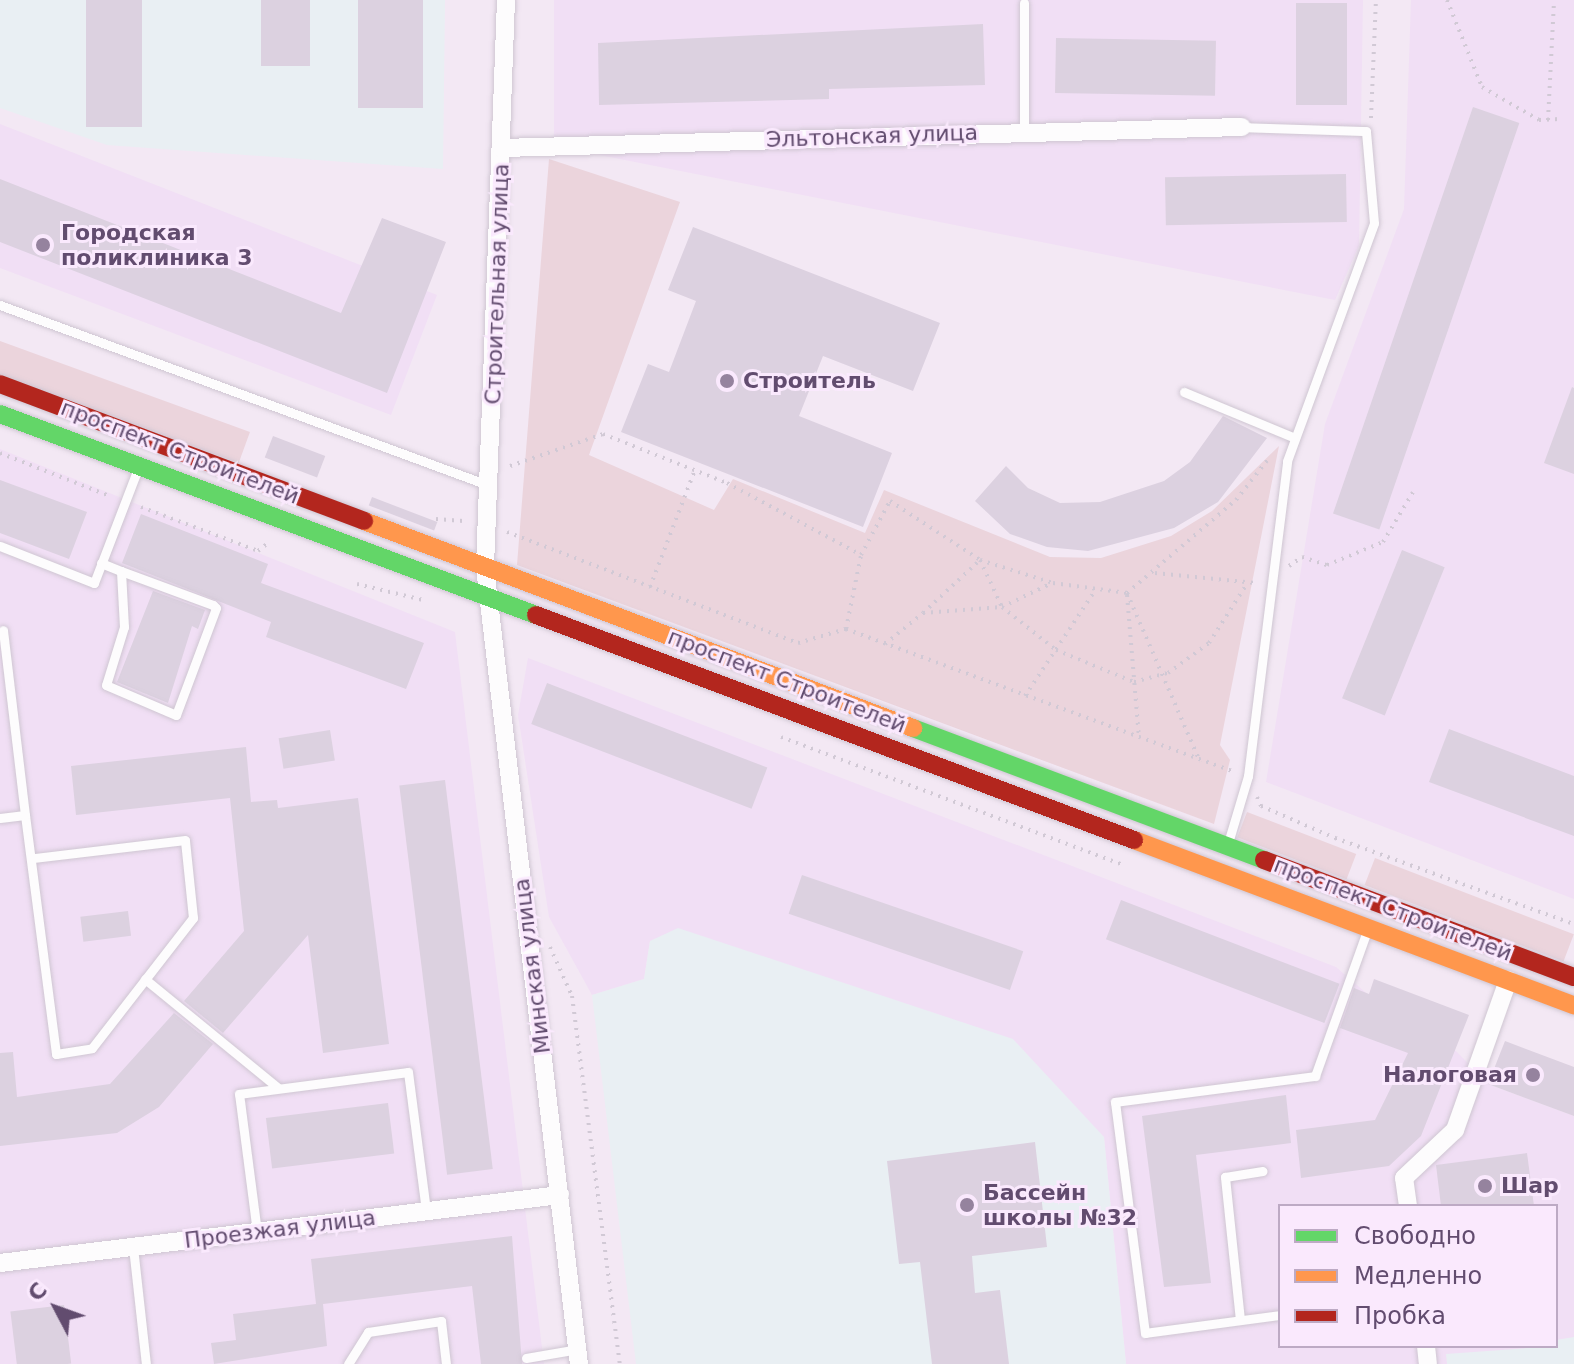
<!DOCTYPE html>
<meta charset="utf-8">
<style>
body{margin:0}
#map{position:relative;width:1574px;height:1364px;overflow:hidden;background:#f3e8f4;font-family:"DejaVu Sans",sans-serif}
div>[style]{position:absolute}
.residential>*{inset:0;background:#f1dff5}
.education>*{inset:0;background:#e9eff3}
.green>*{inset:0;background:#ebd4dc;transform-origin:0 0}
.building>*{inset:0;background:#dcd1e0;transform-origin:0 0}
.path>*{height:4px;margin-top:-2px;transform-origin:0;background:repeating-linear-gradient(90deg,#d1c9d5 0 2px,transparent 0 8px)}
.roads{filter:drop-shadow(0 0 2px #cfc6d2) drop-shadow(0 0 2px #cfc6d2)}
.lane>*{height:9px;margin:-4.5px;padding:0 4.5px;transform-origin:4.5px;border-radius:4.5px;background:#fdfcfd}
.street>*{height:18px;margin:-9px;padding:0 9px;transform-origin:9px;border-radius:9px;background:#fdfcfd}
.fast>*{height:18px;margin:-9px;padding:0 9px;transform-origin:9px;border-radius:9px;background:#63d668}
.slow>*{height:18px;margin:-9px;padding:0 9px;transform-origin:9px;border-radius:9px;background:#ff974d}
.jam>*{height:18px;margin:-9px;padding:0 9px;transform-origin:9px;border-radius:9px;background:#b3261e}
.dots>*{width:22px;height:22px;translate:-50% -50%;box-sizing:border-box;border:4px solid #fae9fd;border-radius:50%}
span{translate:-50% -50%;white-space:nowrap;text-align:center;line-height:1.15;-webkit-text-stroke:6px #fae9fd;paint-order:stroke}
.street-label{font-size:22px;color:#624c6f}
.poi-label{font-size:22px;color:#624c6f;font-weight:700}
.left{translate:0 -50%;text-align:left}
.right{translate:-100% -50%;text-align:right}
.legend{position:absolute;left:1278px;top:1204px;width:280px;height:144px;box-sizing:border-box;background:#fae9fd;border:2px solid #bdaac4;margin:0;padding:10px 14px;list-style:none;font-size:24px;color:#624c6f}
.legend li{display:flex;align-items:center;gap:16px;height:40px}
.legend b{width:40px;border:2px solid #bdaac4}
.north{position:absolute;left:16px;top:1268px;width:80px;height:80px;-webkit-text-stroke:6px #fae9fd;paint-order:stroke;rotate:311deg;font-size:22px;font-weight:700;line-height:32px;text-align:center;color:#624c6f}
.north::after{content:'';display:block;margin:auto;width:28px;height:36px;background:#624c6f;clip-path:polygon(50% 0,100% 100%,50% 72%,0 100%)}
</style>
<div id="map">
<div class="residential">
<div style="clip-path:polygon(554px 0,1363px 0,1359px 246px,1335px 300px,554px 146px)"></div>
<div style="clip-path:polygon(1411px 0,1574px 0,1574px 899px,1266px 782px,1325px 424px,1404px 209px)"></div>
<div style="clip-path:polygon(0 124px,437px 295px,391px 415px,0 268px)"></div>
<div style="clip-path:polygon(0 449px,455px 632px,544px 1364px,0 1364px)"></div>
<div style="clip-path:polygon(evenodd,528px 658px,1336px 967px,1415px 1035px,1456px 1051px,1488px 1084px,1574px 1116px,1574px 1364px,1126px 1364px,1104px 1137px,650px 941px,644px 979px,592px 995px,549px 917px,518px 715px,528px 658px,1280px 1206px,1556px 1206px,1556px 1346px,1280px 1346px,1280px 1206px)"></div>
</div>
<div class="education">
<div style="clip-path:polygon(0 0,445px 0,443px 169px,107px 145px,0 108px)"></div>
<div style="clip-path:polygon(678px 928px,1013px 1039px,1104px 1137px,1126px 1364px,636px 1364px,592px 995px,644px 979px,650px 941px)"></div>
<div style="clip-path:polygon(1574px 1337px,1574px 1364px,1447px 1364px,1446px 1354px,1556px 1346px,1556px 1340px)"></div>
</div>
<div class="green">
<div style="clip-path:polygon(549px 159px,680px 202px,589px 455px,714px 510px,733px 479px,865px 533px,884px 490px,1050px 557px,1101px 558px,1171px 536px,1212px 511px,1279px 446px,1220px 745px,1230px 760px,1214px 824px,517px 565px)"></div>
<div style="left:0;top:341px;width:266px;height:33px;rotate:20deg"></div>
<div style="left:1247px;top:812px;width:117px;height:27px;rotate:21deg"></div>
<div style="left:1375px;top:858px;width:213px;height:29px;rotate:21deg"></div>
</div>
<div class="building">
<div style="left:86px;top:0;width:56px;height:127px"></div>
<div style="left:261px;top:0;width:49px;height:66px"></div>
<div style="left:358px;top:0;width:65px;height:108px"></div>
<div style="left:1296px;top:3px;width:51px;height:102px"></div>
<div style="clip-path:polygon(983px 24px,985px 85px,829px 89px,829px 99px,599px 105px,598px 43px)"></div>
<div style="left:1056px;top:38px;width:160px;height:55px;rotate:1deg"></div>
<div style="left:1473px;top:107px;width:49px;height:430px;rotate:19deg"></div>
<div style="left:1346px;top:174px;width:48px;height:181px;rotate:89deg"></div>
<div style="clip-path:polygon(0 179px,341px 313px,382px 218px,446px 242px,387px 393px,0 242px)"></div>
<div style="clip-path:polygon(693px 227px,940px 323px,913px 391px,823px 356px,799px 416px,892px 453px,863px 527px,621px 432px,648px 364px,669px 372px,696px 301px,668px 290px)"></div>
<div style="clip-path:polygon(1572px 387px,1574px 388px,1574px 474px,1544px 463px)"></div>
<div style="clip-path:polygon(1223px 416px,1267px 438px,1218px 502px,1174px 528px,1088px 551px,1047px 547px,1010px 534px,975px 501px,1006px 466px,1028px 488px,1060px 503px,1100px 502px,1164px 481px,1190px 462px)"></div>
<div style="left:273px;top:436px;width:56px;height:23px;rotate:21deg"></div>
<div style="clip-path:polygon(0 480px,87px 512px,69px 559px,0 533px)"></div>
<div style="left:372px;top:497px;width:70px;height:9px;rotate:21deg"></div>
<div style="clip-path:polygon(141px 514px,268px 564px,261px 583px,424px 643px,406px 689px,266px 637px,271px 622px,122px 563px)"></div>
<div style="left:1402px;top:550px;width:46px;height:160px;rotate:22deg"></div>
<div style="clip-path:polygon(153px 591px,205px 610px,198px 629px,192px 626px,168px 703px,117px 682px)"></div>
<div style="left:547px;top:683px;width:236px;height:44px;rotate:21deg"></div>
<div style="clip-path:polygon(1449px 729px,1574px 776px,1574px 836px,1429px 782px)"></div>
<div style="left:330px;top:730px;width:31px;height:52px;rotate:81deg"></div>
<div style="clip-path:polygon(246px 747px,251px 802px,277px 800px,278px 808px,358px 798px,389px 1044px,323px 1053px,308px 935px,223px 1033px,184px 1001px,244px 931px,230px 798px,76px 815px,71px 766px)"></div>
<div style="left:445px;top:780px;width:392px;height:46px;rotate:83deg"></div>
<div style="left:802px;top:875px;width:234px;height:41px;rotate:19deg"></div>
<div style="left:1121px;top:900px;width:234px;height:42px;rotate:21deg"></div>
<div style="left:128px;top:911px;width:25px;height:48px;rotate:83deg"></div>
<div style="clip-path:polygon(1374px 979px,1469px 1015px,1421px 1136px,1389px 1166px,1301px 1178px,1296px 1130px,1375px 1120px,1408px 1053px,1340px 1028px,1354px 988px,1369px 994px)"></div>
<div style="clip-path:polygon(174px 1013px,213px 1044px,159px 1107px,117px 1133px,0 1146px,0 1053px,13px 1052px,17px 1097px,110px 1084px)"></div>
<div style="clip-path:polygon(1505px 1041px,1574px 1067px,1574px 1116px,1488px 1084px)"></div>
<div style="clip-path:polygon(1286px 1095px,1291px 1143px,1196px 1155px,1211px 1283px,1164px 1287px,1142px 1116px)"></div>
<div style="left:388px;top:1103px;width:51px;height:123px;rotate:83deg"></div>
<div style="clip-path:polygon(1035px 1142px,1047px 1247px,972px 1256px,975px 1293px,1000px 1290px,1009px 1364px,932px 1364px,920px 1262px,899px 1264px,887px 1161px)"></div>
<div style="clip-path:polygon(1527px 1153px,1534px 1206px,1441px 1206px,1436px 1165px)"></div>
<div style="clip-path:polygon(512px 1236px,522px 1364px,481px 1364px,472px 1286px,323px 1304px,327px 1346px,214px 1364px,211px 1343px,236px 1340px,233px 1314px,316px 1304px,311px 1259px)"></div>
<div style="left:64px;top:1305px;width:59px;height:54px;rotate:83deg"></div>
</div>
<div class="path">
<div style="left:1447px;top:0;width:94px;rotate:68.1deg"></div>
<div style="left:1482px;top:87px;width:66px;rotate:30.1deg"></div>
<div style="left:1539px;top:120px;width:21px;rotate:-3deg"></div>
<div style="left:1371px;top:118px;width:118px;rotate:-87.6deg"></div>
<div style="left:1548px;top:120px;width:120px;rotate:-87.1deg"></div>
<div style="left:0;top:453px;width:118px;rotate:21.4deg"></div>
<div style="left:510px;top:466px;width:98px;rotate:-19deg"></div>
<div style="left:603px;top:434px;width:133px;rotate:21.6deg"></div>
<div style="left:727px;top:483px;width:152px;rotate:28.2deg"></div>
<div style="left:861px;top:555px;width:61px;rotate:-61.8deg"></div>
<div style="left:890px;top:501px;width:108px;rotate:33.2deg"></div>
<div style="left:980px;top:560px;width:77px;rotate:17.5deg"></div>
<div style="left:1053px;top:583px;width:75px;rotate:7.7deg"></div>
<div style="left:1127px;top:593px;width:143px;rotate:-40.5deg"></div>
<div style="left:1236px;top:500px;width:55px;rotate:-51.7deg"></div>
<div style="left:141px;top:507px;width:125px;rotate:20.6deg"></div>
<div style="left:258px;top:551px;width:14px;rotate:-39deg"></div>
<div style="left:436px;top:519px;width:31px;rotate:4deg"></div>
<div style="left:507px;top:532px;width:311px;rotate:20.9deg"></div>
<div style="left:798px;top:643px;width:50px;rotate:-16.3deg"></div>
<div style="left:846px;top:629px;width:414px;rotate:20.2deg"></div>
<div style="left:1289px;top:566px;width:16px;rotate:-35deg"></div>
<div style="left:1302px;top:557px;width:26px;rotate:18deg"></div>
<div style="left:1327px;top:565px;width:61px;rotate:-22.3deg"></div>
<div style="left:1383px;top:542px;width:58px;rotate:-59deg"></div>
<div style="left:1155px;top:573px;width:101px;rotate:5.7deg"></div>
<div style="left:357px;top:584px;width:68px;rotate:13.6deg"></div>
<div style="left:650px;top:587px;width:125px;rotate:-69deg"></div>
<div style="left:1127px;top:593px;width:184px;rotate:66.6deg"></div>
<div style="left:1127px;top:595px;width:144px;rotate:85.2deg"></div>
<div style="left:923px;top:613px;width:78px;rotate:-42.9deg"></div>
<div style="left:980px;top:560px;width:52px;rotate:64.9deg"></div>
<div style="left:1002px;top:607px;width:69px;rotate:38.5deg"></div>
<div style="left:1056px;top:650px;width:84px;rotate:22.3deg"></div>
<div style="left:1134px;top:682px;width:35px;rotate:-15deg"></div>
<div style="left:1168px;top:673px;width:51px;rotate:-36.2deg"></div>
<div style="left:1209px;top:643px;width:67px;rotate:-57.3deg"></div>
<div style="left:846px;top:629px;width:76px;rotate:-78.5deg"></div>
<div style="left:885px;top:644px;width:49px;rotate:-39.2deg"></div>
<div style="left:923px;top:613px;width:79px;rotate:-4.3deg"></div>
<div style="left:1002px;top:607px;width:53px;rotate:-25.6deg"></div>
<div style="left:1025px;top:696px;width:125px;rotate:-56.4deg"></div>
<div style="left:781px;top:737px;width:363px;rotate:20.5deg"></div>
<div style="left:1257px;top:797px;width:10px;rotate:66deg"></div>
<div style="left:1261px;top:806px;width:81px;rotate:23.4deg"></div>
<div style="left:1335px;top:838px;width:254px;rotate:19.8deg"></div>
<div style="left:550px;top:947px;width:54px;rotate:65.8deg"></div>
<div style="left:572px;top:996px;width:371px;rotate:82.6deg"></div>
</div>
<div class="roads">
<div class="lane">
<div style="left:1024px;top:3px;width:129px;rotate:90deg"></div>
<div style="left:0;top:305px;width:520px;rotate:20.25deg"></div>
<div style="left:1184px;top:392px;width:120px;rotate:22.5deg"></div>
<div style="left:0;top:546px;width:101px;rotate:21.5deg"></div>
<div style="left:94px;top:583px;width:120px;rotate:-69deg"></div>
<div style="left:101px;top:563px;width:22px;rotate:22deg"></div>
<div style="left:121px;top:571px;width:98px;rotate:20.3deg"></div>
<div style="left:213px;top:605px;width:4px;rotate:45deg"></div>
<div style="left:216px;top:608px;width:114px;rotate:110.5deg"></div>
<div style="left:176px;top:715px;width:76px;rotate:-156.8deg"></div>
<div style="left:106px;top:685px;width:61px;rotate:-72.8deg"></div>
<div style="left:124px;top:627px;width:56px;rotate:-93.1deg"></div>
<div style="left:25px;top:815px;width:241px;rotate:82.6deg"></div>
<div style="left:56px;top:1054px;width:36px;rotate:-9deg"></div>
<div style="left:92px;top:1048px;width:165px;rotate:-52.2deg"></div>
<div style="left:193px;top:918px;width:78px;rotate:-95.9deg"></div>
<div style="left:185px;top:840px;width:153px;rotate:173.2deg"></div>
<div style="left:0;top:818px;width:25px;rotate:-7deg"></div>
<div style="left:25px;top:815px;width:186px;rotate:-96.8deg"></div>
<div style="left:1228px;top:843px;width:70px;rotate:-73.4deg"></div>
<div style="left:1248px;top:776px;width:317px;rotate:-82.9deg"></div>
<div style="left:1287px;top:461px;width:253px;rotate:-69.9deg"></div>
<div style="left:1374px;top:223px;width:92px;rotate:-95deg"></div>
<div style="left:1366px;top:131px;width:124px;rotate:-178.2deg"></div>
<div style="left:145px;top:979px;width:172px;rotate:39.3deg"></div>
<div style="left:257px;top:1232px;width:139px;rotate:-97.4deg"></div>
<div style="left:239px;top:1094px;width:170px;rotate:-7.4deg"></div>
<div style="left:408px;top:1072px;width:140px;rotate:82.6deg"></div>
<div style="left:133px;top:1247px;width:118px;rotate:83.7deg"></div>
<div style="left:1280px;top:1315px;width:136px;rotate:172.4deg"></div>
<div style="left:1145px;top:1333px;width:233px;rotate:-97.4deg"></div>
<div style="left:1115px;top:1102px;width:202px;rotate:-7.4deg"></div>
<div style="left:1315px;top:1076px;width:154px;rotate:-70.3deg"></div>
<div style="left:1240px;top:1320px;width:144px;rotate:-96deg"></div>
<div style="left:1225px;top:1177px;width:38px;rotate:-9deg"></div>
<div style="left:526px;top:1358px;width:53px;rotate:-9.8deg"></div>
<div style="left:348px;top:1364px;width:38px;rotate:-58deg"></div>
<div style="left:368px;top:1332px;width:74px;rotate:-8.6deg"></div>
<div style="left:441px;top:1321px;width:43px;rotate:83.4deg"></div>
</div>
<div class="street">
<div style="left:506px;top:0;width:568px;rotate:92.12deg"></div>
<div style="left:485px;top:568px;width:802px;rotate:83.27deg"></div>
<div style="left:502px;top:148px;width:740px;rotate:-1.63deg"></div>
<div style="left:1408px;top:1206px;width:28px;rotate:-98deg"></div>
<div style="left:1404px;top:1178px;width:70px;rotate:-43.3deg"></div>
<div style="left:1455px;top:1130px;width:159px;rotate:-70.5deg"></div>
<div style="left:0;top:1263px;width:564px;rotate:-6.92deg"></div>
<div style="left:1426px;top:1346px;width:18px;rotate:84deg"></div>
</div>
<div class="fast">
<div style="left:0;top:414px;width:572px;rotate:20.56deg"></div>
<div style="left:913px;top:728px;width:375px;rotate:20.6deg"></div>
</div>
<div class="slow">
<div style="left:364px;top:521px;width:587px;rotate:20.66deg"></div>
<div style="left:1134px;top:840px;width:470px;rotate:20.6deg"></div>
</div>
<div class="jam">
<div style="left:0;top:384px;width:389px;rotate:20.6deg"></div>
<div style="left:536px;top:615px;width:639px;rotate:20.62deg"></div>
<div style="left:1264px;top:860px;width:331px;rotate:20.7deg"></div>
</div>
</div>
<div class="dots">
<div style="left:43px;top:245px;background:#95839e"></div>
<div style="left:727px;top:381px;background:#95839e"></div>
<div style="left:1533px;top:1075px;background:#95839e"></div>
<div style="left:1485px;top:1186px;background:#95839e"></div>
<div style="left:967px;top:1205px;background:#95839e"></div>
</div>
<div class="street-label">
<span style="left:872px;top:136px;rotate:-2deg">Эльтонская улица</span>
<span style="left:497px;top:284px;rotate:-88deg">Строительная улица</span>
<span style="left:180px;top:452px;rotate:21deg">проспект Строителей</span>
<span style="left:787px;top:681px;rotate:21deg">проспект Строителей</span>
<span style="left:1393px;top:909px;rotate:21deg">проспект Строителей</span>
<span style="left:532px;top:966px;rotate:-97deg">Минская улица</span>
<span style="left:280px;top:1229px;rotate:-7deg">Проезжая улица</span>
</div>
<div class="poi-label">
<span class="left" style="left:61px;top:245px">Городская<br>поликлиника 3</span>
<span class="left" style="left:743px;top:381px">Строитель</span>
<span class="right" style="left:1517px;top:1075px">Налоговая</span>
<span class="left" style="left:1501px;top:1186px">Шар</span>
<span class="left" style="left:983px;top:1205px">Бассейн<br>школы №32</span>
</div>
<ul class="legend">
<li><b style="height:10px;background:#63d668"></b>Свободно</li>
<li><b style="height:10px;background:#ff974d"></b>Медленно</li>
<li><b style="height:10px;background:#b3261e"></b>Пробка</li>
</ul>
<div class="north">С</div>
</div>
